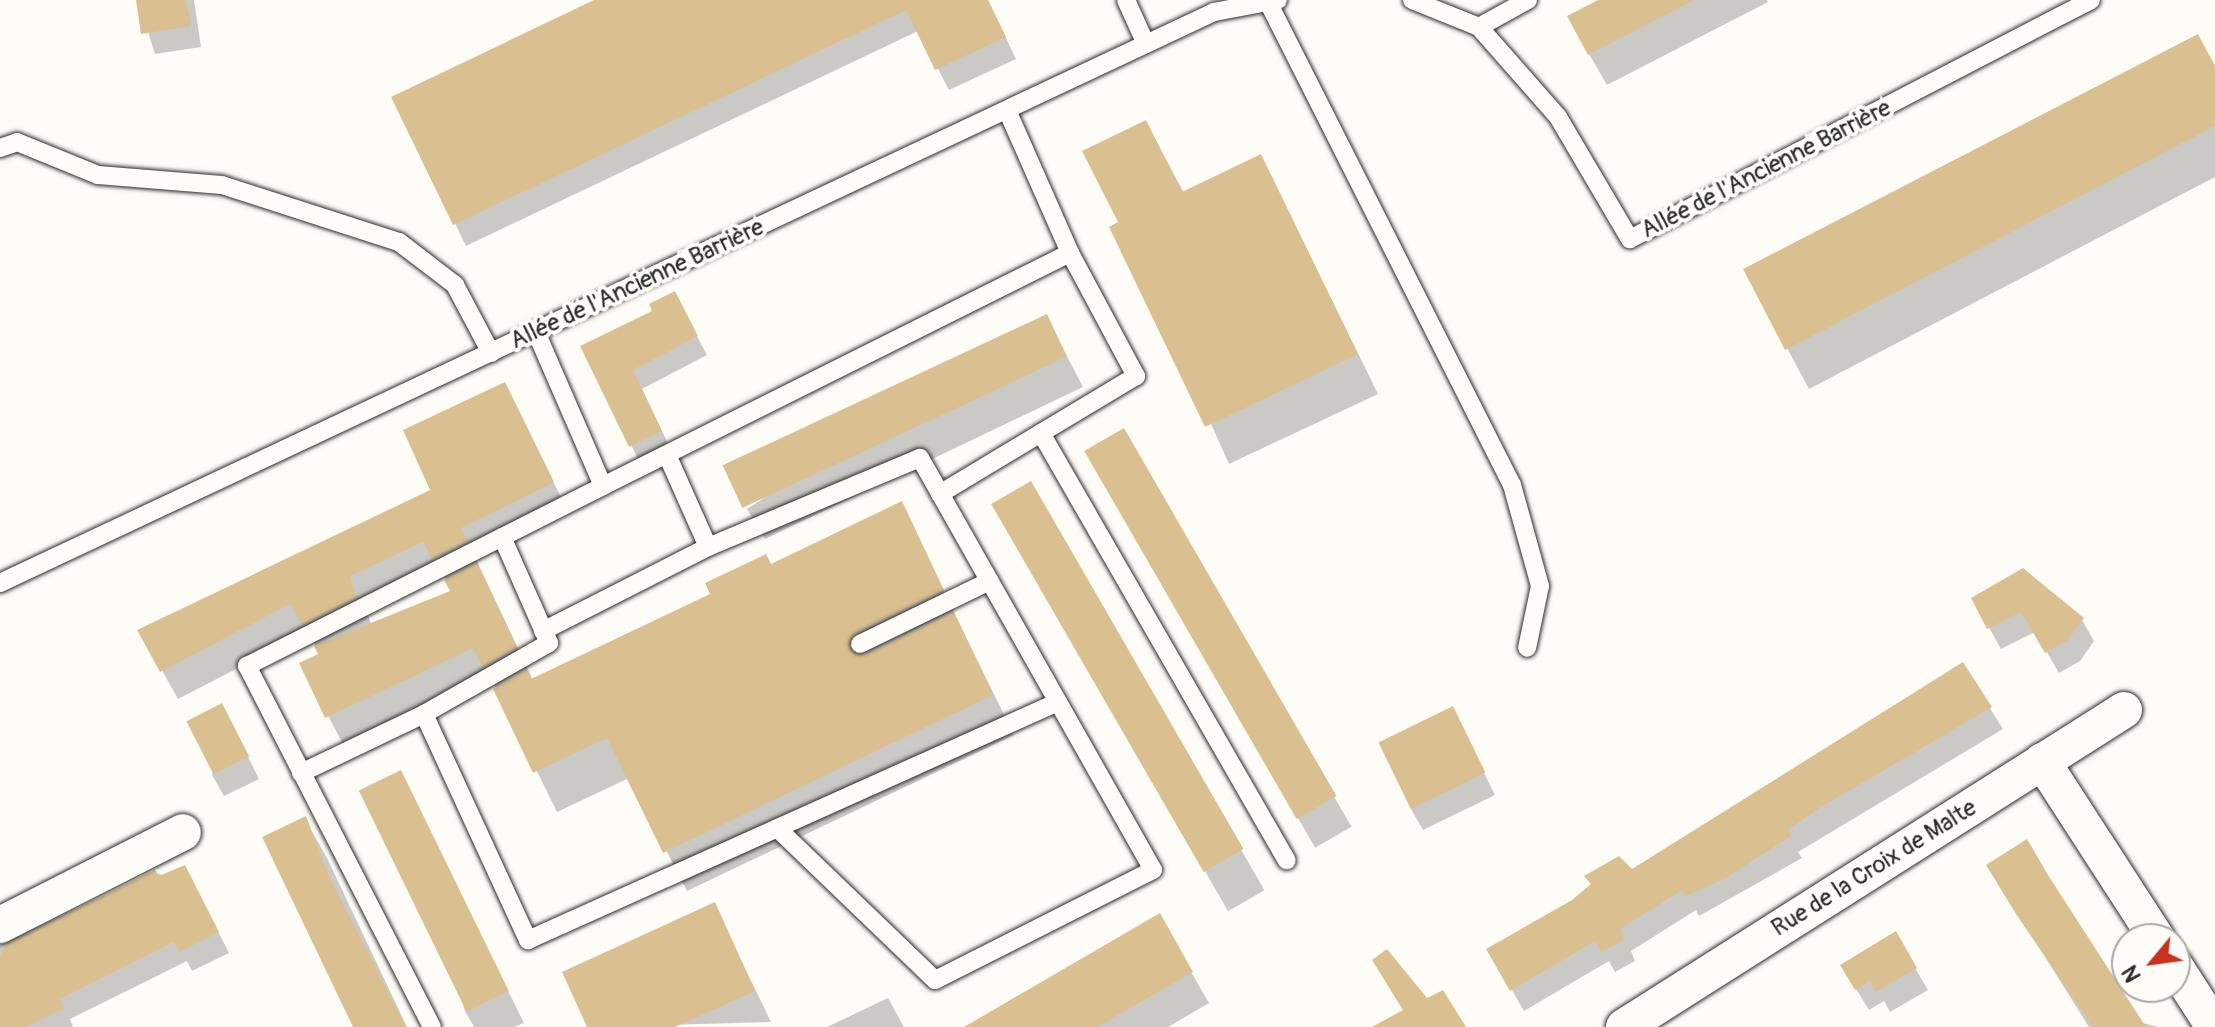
<!DOCTYPE html>
<meta charset="utf-8">
<style>
body{margin:0}
#map{position:relative;width:2215px;height:1027px;overflow:hidden;background:#fdfcf7;font-family:Pangolin,sans-serif}
div>[style]{position:absolute}
.shadow>*{inset:0;background:#0003;transform-origin:0 0}
.building>*{inset:0;background:#dac090;transform-origin:0 0}
.roads{filter:drop-shadow(0 0 2px #2b2b2b) drop-shadow(0 0 2px #2b2b2b)}
.service>*{height:18px;margin:-9px;padding:0 9px;transform-origin:9px;border-radius:9px;background:#fdfcf7}
.minor>*{height:36px;margin:-18px;padding:0 18px;transform-origin:18px;border-radius:18px;background:#fdfcf7}
span{translate:-50% -50%;white-space:nowrap;text-align:center;line-height:1.15;-webkit-text-stroke:8px #fdfcf7;paint-order:stroke}
.street-label{font-size:24px;color:#2b2b2b}
.north{position:absolute;left:2111px;top:923px;width:80px;height:80px;box-sizing:border-box;background:#fdfcf7;border:2px solid #a9a8a5;border-radius:50%;rotate:241deg;font-size:22px;font-weight:700;line-height:32px;text-align:center;color:#2b2b2b}
.north::after{content:'';display:block;margin:auto;width:28px;height:36px;background:#c8321e;clip-path:polygon(50% 0,100% 100%,50% 72%,0 100%)}
</style>
<div id="map">
<div class="shadow">
<div style="clip-path:polygon(138px 0,194px 0,201px 47px,155px 54px)"></div>
<div style="clip-path:polygon(598px 0,988px 0,1016px 59px,949px 90px,918px 31px,466px 246px,394px 98px)"></div>
<div style="clip-path:polygon(1602px 0,1767px 0,1768px 2px,1607px 85px,1589px 54px)"></div>
<div style="clip-path:polygon(2215px 66px,2215px 177px,1809px 389px,1745px 270px)"></div>
<div style="clip-path:polygon(1146px 122px,1184px 193px,1261px 156px,1378px 394px,1229px 464px,1121px 223px)"></div>
<div style="clip-path:polygon(684px 312px,707px 355px,642px 389px,671px 450px,641px 465px,583px 347px)"></div>
<div style="clip-path:polygon(1046px 316px,1083px 387px,765px 539px,747px 509px)"></div>
<div style="clip-path:polygon(evenodd,504px 385px,568px 511px,475px 557px,533px 680px,901px 504px,1014px 735px,687px 891px,629px 778px,557px 812px,491px 678px,345px 748px,301px 664px,321px 655px,308px 632px,178px 699px,140px 631px,433px 491px,504px 385px,440px 569px,453px 591px,373px 629px,364px 605px,440px 569px)"></div>
<div style="left:1123px;top:431px;width:457px;height:42px;rotate:60deg"></div>
<div style="left:1030px;top:484px;width:469px;height:42px;rotate:60deg"></div>
<div style="clip-path:polygon(1973px 599px,2082px 620px,2094px 641px,2080px 661px,2059px 673px,2035px 632px,2001px 649px)"></div>
<div style="clip-path:polygon(1962px 664px,2003px 729px,1798px 852px,1802px 858px,1699px 916px,1696px 910px,1631px 951px,1635px 961px,1615px 972px,1609px 961px,1524px 1011px,1488px 949px,1573px 902px,1592px 886px,1587px 877px,1632px 872px)"></div>
<div style="clip-path:polygon(1452px 708px,1495px 795px,1423px 830px,1411px 809px)"></div>
<div style="clip-path:polygon(233px 726px,259px 779px,224px 796px,212px 775px)"></div>
<div style="clip-path:polygon(400px 773px,524px 1023px,514px 1027px,474px 1027px,465px 1011px)"></div>
<div style="clip-path:polygon(305px 819px,327px 858px,407px 1027px,355px 1027px)"></div>
<div style="clip-path:polygon(154px 872px,196px 888px,229px 953px,192px 971px,187px 961px,70px 1019px,73px 1027px,0 1027px,0 945px)"></div>
<div style="clip-path:polygon(2001px 887px,2143px 1023px,2158px 1027px,2089px 1027px)"></div>
<div style="clip-path:polygon(714px 904px,771px 1022px,590px 1027px)"></div>
<div style="clip-path:polygon(1159px 916px,1209px 1003px,1168px 1027px,968px 1027px)"></div>
<div style="clip-path:polygon(1895px 934px,1928px 990px,1890px 1012px,1884px 1001px,1869px 1010px,1842px 966px)"></div>
<div style="clip-path:polygon(888px 998px,904px 1027px,827px 1027px)"></div>
</div>
<div class="building">
<div style="clip-path:polygon(136px 0,186px 0,191px 26px,141px 34px)"></div>
<div style="clip-path:polygon(594px 0,988px 0,1006px 37px,935px 70px,906px 10px,453px 225px,391px 97px)"></div>
<div style="clip-path:polygon(1598px 0,1694px 0,1588px 55px,1567px 16px)"></div>
<div style="clip-path:polygon(2198px 34px,2215px 66px,2215px 126px,1785px 350px,1743px 269px)"></div>
<div style="clip-path:polygon(1146px 120px,1182px 192px,1261px 154px,1358px 354px,1205px 427px,1109px 227px,1118px 222px,1082px 151px)"></div>
<div style="clip-path:polygon(675px 291px,698px 336px,633px 370px,662px 431px,629px 447px,580px 346px,652px 311px,649px 304px)"></div>
<div style="left:1047px;top:314px;width:47px;height:358px;rotate:65deg"></div>
<div style="clip-path:polygon(505px 382px,554px 482px,461px 528px,467px 541px,432px 559px,423px 542px,350px 576px,357px 597px,302px 625px,290px 604px,160px 672px,137px 630px,430px 490px,403px 430px)"></div>
<div style="left:1124px;top:428px;width:425px;height:46px;rotate:60deg"></div>
<div style="left:1031px;top:481px;width:425px;height:46px;rotate:60deg"></div>
<div style="clip-path:polygon(902px 501px,944px 590px,855px 633px,849px 648px,865px 655px,954px 612px,993px 695px,663px 853px,607px 738px,533px 773px,493px 689px,527px 669px,531px 679px,710px 594px,705px 583px,766px 554px,771px 564px)"></div>
<div style="clip-path:polygon(477px 563px,517px 647px,483px 667px,473px 648px,325px 718px,299px 663px,318px 654px,314px 646px,450px 591px,444px 580px)"></div>
<div style="clip-path:polygon(2023px 568px,2084px 618px,2068px 640px,2045px 653px,2021px 612px,1987px 629px,1971px 598px)"></div>
<div style="clip-path:polygon(1963px 662px,1992px 707px,1821px 807px,1788px 830px,1791px 836px,1724px 879px,1686px 896px,1682px 890px,1620px 929px,1624px 940px,1601px 952px,1595px 941px,1510px 991px,1486px 949px,1572px 900px,1591px 884px,1584px 876px,1619px 856px,1632px 869px)"></div>
<div style="left:222px;top:703px;width:60px;height:40px;rotate:63deg"></div>
<div style="left:1453px;top:706px;width:74px;height:83px;rotate:64deg"></div>
<div style="left:401px;top:770px;width:246px;height:47px;rotate:64deg"></div>
<div style="clip-path:polygon(306px 816px,329px 877px,406px 1027px,353px 1027px,262px 837px)"></div>
<div style="clip-path:polygon(2027px 839px,2048px 875px,2146px 1027px,2093px 1027px,2016px 914px,1986px 865px)"></div>
<div style="clip-path:polygon(185px 865px,219px 932px,179px 952px,174px 942px,60px 999px,64px 1008px,26px 1027px,0 1027px,0 955px,7px 944px,155px 870px,159px 876px)"></div>
<div style="clip-path:polygon(715px 902px,755px 991px,675px 1027px,587px 1027px,562px 972px)"></div>
<div style="clip-path:polygon(1160px 913px,1193px 972px,1097px 1027px,964px 1027px)"></div>
<div style="clip-path:polygon(1896px 931px,1917px 968px,1876px 992px,1870px 981px,1855px 990px,1840px 965px)"></div>
<div style="clip-path:polygon(1387px 949px,1427px 998px,1443px 990px,1466px 1027px,1372px 1027px,1403px 1010px,1372px 960px)"></div>
</div>
<div class="roads">
<div class="service">
<div style="left:1126px;top:0;width:48px;rotate:65.6deg"></div>
<div style="left:1412px;top:0;width:72px;rotate:21.9deg"></div>
<div style="left:1479px;top:27px;width:120px;rotate:48.7deg"></div>
<div style="left:1558px;top:117px;width:142px;rotate:59.5deg"></div>
<div style="left:1630px;top:239px;width:519px;rotate:-27.4deg"></div>
<div style="left:1268px;top:2px;width:541px;rotate:63.2deg"></div>
<div style="left:1512px;top:485px;width:105px;rotate:74.5deg"></div>
<div style="left:1540px;top:586px;width:63px;rotate:101.8deg"></div>
<div style="left:1479px;top:27px;width:56px;rotate:-28.9deg"></div>
<div style="left:1007px;top:110px;width:156px;rotate:66.2deg"></div>
<div style="left:0;top:148px;width:18px;rotate:-19deg"></div>
<div style="left:17px;top:142px;width:87px;rotate:22.2deg"></div>
<div style="left:98px;top:175px;width:124px;rotate:4.6deg"></div>
<div style="left:222px;top:185px;width:186px;rotate:17.9deg"></div>
<div style="left:399px;top:242px;width:71px;rotate:37.5deg"></div>
<div style="left:455px;top:285px;width:77px;rotate:62.1deg"></div>
<div style="left:1041px;top:433px;width:493px;rotate:60.1deg"></div>
<div style="left:668px;top:457px;width:98px;rotate:66deg"></div>
<div style="left:708px;top:547px;width:230px;rotate:-22.8deg"></div>
<div style="left:920px;top:458px;width:473px;rotate:60.5deg"></div>
<div style="left:1153px;top:870px;width:244px;rotate:153.2deg"></div>
<div style="left:935px;top:980px;width:219px;rotate:-136.1deg"></div>
<div style="left:603px;top:486px;width:522px;rotate:-26.52deg"></div>
<div style="left:1070px;top:253px;width:140px;rotate:61.8deg"></div>
<div style="left:1136px;top:376px;width:229px;rotate:149deg"></div>
<div style="left:0;top:583px;width:1342px;rotate:-25.19deg"></div>
<div style="left:1214px;top:12px;width:65px;rotate:-10.6deg"></div>
<div style="left:543px;top:631px;width:185px;rotate:-27deg"></div>
<div style="left:860px;top:644px;width:144px;rotate:-25.9deg"></div>
<div style="left:424px;top:714px;width:144px;rotate:-29.6deg"></div>
<div style="left:549px;top:643px;width:116px;rotate:-113.9deg"></div>
<div style="left:301px;top:773px;width:136px;rotate:-25.6deg"></div>
<div style="left:424px;top:714px;width:249px;rotate:65.3deg"></div>
<div style="left:528px;top:940px;width:581px;rotate:-24.18deg"></div>
<div style="left:432px;top:1027px;width:406px;rotate:-117.1deg"></div>
<div style="left:247px;top:666px;width:399px;rotate:-26.8deg"></div>
<div style="left:603px;top:486px;width:168px;rotate:-113.5deg"></div>
</div>
<div class="minor">
<div style="left:2042px;top:761px;width:212px;rotate:57.1deg"></div>
<div style="left:0;top:925px;width:205px;rotate:-26.9deg"></div>
<div style="left:2175px;top:966px;width:72px;rotate:57.4deg"></div>
<div style="left:1624px;top:1027px;width:592px;rotate:-32.37deg"></div>
</div>
</div>
<div class="street-label">
<span style="left:1766px;top:169px;rotate:-27deg">Allée de l'Ancienne Barrière</span>
<span style="left:637px;top:284px;rotate:-25deg">Allée de l'Ancienne Barrière</span>
<span style="left:1874px;top:868px;rotate:-32deg">Rue de la Croix de Malte</span>
</div>
<div class="north">N</div>
</div>
